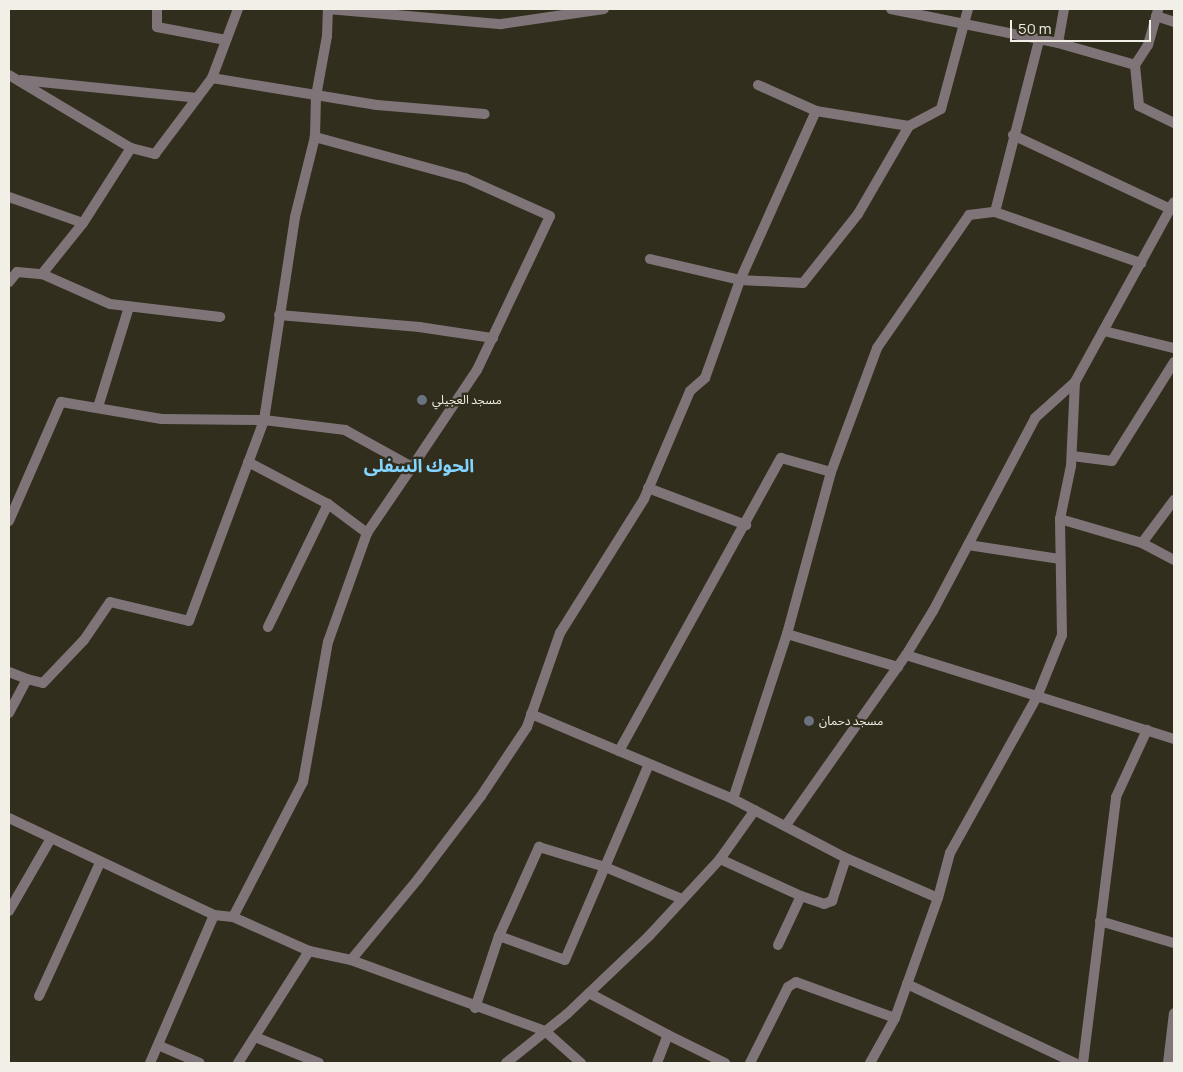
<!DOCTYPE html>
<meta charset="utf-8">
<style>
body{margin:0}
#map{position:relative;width:1183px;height:1072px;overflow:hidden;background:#312e1e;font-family:Manrope,"Noto Sans Arabic",sans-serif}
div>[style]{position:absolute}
.minor>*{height:10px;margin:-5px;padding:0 5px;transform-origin:5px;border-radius:5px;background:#7f7578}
.dots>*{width:14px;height:14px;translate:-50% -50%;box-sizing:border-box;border:2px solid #312e1e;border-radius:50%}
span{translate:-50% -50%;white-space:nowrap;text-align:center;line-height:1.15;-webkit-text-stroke:4.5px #312e1e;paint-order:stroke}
.poi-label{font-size:12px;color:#f2f0e6}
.left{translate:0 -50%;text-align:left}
.district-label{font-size:18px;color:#83d4ff;font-weight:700}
.frame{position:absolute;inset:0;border:10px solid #f2f0e6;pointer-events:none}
.scale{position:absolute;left:1010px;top:20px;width:141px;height:22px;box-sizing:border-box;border:2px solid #f2f0e6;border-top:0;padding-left:6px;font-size:15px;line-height:18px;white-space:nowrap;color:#f2f0e6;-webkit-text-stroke:4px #312e1e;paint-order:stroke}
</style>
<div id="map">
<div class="minor">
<div style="left:157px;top:9px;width:18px;rotate:90deg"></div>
<div style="left:157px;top:27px;width:70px;rotate:10.7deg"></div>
<div style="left:328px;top:9px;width:174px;rotate:5deg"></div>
<div style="left:501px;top:24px;width:104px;rotate:-8.3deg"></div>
<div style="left:891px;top:9px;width:170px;rotate:11.5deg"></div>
<div style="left:1058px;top:43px;width:80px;rotate:15.9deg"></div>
<div style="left:1135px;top:65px;width:41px;rotate:84.4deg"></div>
<div style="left:1139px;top:106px;width:39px;rotate:26deg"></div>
<div style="left:1156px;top:16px;width:19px;rotate:18deg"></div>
<div style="left:1058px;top:43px;width:35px;rotate:-80deg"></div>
<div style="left:1135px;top:65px;width:24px;rotate:-57deg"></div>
<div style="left:1148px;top:45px;width:37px;rotate:-74deg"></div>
<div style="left:9px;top:75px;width:142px;rotate:30.9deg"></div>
<div style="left:212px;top:78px;width:74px;rotate:-69.4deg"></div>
<div style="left:21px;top:80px;width:177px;rotate:5.8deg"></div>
<div style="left:758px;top:85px;width:64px;rotate:24.1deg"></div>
<div style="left:816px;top:111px;width:94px;rotate:9.2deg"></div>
<div style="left:1013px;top:135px;width:174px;rotate:25.2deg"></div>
<div style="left:9px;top:197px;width:78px;rotate:19.4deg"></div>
<div style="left:995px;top:212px;width:177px;rotate:-75.6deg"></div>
<div style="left:650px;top:259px;width:92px;rotate:13.1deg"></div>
<div style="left:740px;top:280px;width:63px;rotate:2.7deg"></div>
<div style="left:803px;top:283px;width:88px;rotate:-51.4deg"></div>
<div style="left:858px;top:214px;width:102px;rotate:-59.9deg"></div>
<div style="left:909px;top:126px;width:36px;rotate:-28deg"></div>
<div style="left:941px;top:109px;width:104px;rotate:-74.9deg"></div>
<div style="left:42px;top:274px;width:74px;rotate:23.8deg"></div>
<div style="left:110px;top:304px;width:111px;rotate:6.7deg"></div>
<div style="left:9px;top:282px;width:13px;rotate:-51deg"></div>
<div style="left:17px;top:272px;width:25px;rotate:5deg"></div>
<div style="left:42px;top:274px;width:65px;rotate:-51.2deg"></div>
<div style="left:83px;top:223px;width:89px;rotate:-57.4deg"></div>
<div style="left:131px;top:148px;width:25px;rotate:14deg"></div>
<div style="left:155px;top:154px;width:95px;rotate:-53.1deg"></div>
<div style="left:212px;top:78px;width:167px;rotate:9.3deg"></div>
<div style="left:377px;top:105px;width:108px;rotate:4.8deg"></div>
<div style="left:279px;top:315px;width:141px;rotate:4.9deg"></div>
<div style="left:419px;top:327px;width:75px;rotate:8.5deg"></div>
<div style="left:1104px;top:331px;width:72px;rotate:13.7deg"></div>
<div style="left:98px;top:407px;width:105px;rotate:-72.8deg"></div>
<div style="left:1072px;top:456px;width:40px;rotate:7.1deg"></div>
<div style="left:1112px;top:461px;width:117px;rotate:-57.9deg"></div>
<div style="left:248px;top:462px;width:90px;rotate:27.7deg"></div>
<div style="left:648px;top:488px;width:105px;rotate:20.7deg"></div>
<div style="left:1060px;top:519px;width:85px;rotate:16.3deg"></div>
<div style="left:1142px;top:543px;width:54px;rotate:-53.3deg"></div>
<div style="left:9px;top:521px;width:130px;rotate:-66.4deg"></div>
<div style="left:61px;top:402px;width:102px;rotate:9.6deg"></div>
<div style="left:162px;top:419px;width:102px;rotate:0.6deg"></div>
<div style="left:264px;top:420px;width:82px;rotate:7deg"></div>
<div style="left:345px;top:430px;width:77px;rotate:28.9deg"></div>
<div style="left:1142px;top:543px;width:36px;rotate:28deg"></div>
<div style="left:968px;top:545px;width:92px;rotate:8.7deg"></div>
<div style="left:268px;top:627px;width:137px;rotate:-64deg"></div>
<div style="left:328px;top:504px;width:49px;rotate:36.6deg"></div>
<div style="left:367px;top:533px;width:80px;rotate:-55.7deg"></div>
<div style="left:412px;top:467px;width:117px;rotate:-56.2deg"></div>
<div style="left:477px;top:370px;width:170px;rotate:-64.6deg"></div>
<div style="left:550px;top:216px;width:93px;rotate:-155.9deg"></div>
<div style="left:465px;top:178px;width:156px;rotate:-164.7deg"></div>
<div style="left:787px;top:634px;width:116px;rotate:16.6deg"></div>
<div style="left:906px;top:655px;width:281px;rotate:17.4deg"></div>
<div style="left:9px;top:672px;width:19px;rotate:21deg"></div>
<div style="left:9px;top:713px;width:38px;rotate:-62deg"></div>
<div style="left:27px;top:679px;width:16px;rotate:14deg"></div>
<div style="left:43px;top:683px;width:59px;rotate:-46.4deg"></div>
<div style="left:84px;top:640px;width:46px;rotate:-55.6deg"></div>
<div style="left:110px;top:602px;width:81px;rotate:13.5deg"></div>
<div style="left:189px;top:621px;width:215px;rotate:-69.5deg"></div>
<div style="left:264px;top:420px;width:205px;rotate:-81.3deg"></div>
<div style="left:295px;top:217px;width:82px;rotate:-76deg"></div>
<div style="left:315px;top:137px;width:41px;rotate:-88.6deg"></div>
<div style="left:316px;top:96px;width:61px;rotate:-79.6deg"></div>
<div style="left:327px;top:36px;width:27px;rotate:-88deg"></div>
<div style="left:531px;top:714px;width:219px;rotate:22.8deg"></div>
<div style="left:733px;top:799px;width:127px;rotate:27.6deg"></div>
<div style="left:846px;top:858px;width:100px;rotate:23.5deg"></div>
<div style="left:619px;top:751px;width:335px;rotate:-61.1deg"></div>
<div style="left:781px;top:458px;width:52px;rotate:15.6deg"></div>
<div style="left:733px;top:799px;width:174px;rotate:-71.9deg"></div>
<div style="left:787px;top:634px;width:168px;rotate:-74.8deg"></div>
<div style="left:831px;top:472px;width:132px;rotate:-69.6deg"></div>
<div style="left:877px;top:348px;width:162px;rotate:-55.3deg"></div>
<div style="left:969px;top:215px;width:26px;rotate:-7deg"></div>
<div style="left:995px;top:212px;width:155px;rotate:19.3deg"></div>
<div style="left:9px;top:818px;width:227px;rotate:25.3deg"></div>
<div style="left:214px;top:915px;width:19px;rotate:6deg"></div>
<div style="left:233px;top:917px;width:83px;rotate:24.1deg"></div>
<div style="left:309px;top:951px;width:43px;rotate:12.1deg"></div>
<div style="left:351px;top:960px;width:207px;rotate:20.1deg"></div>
<div style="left:545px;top:1031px;width:48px;rotate:41.6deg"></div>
<div style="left:786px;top:825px;width:208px;rotate:-54.8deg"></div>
<div style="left:906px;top:655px;width:52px;rotate:-58.5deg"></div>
<div style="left:933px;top:611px;width:218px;rotate:-62.1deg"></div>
<div style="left:1035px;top:418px;width:54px;rotate:-42deg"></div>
<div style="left:1075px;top:382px;width:205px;rotate:-61.2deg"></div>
<div style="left:720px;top:859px;width:89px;rotate:24.6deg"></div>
<div style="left:9px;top:911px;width:82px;rotate:-60deg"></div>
<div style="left:233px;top:917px;width:152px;rotate:-62.6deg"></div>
<div style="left:303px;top:782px;width:142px;rotate:-79.9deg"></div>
<div style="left:328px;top:642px;width:116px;rotate:-70.3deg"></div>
<div style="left:1100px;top:921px;width:77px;rotate:16.6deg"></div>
<div style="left:499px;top:936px;width:70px;rotate:20deg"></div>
<div style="left:565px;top:960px;width:213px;rotate:-66.8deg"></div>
<div style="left:778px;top:945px;width:54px;rotate:-64.9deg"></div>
<div style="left:801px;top:896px;width:24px;rotate:19deg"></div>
<div style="left:824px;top:904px;width:9px;rotate:-21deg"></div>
<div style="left:832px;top:901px;width:45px;rotate:-72deg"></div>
<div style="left:351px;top:960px;width:105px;rotate:-50.4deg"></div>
<div style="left:418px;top:879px;width:104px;rotate:-52.8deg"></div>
<div style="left:481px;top:796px;width:83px;rotate:-56.3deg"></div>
<div style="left:527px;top:727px;width:100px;rotate:-70.7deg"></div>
<div style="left:560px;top:633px;width:158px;rotate:-57.9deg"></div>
<div style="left:644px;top:499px;width:117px;rotate:-66.9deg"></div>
<div style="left:690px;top:391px;width:20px;rotate:-41deg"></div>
<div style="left:705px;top:378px;width:104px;rotate:-70.3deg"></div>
<div style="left:740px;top:280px;width:185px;rotate:-65.8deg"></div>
<div style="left:907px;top:984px;width:186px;rotate:25.2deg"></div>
<div style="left:589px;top:993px;width:89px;rotate:28deg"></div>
<div style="left:39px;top:996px;width:146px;rotate:-65.4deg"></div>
<div style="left:475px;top:1008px;width:76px;rotate:-71.6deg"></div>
<div style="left:499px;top:936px;width:98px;rotate:-65.8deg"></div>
<div style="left:539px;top:847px;width:69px;rotate:16.9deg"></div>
<div style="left:605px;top:867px;width:83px;rotate:22.6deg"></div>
<div style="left:255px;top:1037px;width:69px;rotate:22.1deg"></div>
<div style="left:160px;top:1046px;width:43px;rotate:23deg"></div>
<div style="left:150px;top:1063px;width:161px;rotate:-66.6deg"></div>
<div style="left:238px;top:1063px;width:133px;rotate:-57.6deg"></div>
<div style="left:506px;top:1063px;width:78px;rotate:-38.8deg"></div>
<div style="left:567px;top:1014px;width:113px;rotate:-43.6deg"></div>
<div style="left:649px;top:936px;width:105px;rotate:-47.3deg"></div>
<div style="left:720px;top:859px;width:60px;rotate:-54.5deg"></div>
<div style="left:657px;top:1063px;width:30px;rotate:-69deg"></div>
<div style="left:668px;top:1035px;width:64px;rotate:26.2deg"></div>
<div style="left:750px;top:1063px;width:85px;rotate:-63.4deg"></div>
<div style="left:788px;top:987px;width:9px;rotate:-32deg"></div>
<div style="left:796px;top:982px;width:105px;rotate:20deg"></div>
<div style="left:870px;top:1063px;width:51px;rotate:-60.9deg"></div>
<div style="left:895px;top:1018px;width:127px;rotate:-70.3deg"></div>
<div style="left:938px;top:898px;width:47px;rotate:-75.1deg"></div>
<div style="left:950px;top:853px;width:179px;rotate:-60.9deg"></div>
<div style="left:1037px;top:697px;width:67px;rotate:-68deg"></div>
<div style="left:1062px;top:635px;width:116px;rotate:-91deg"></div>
<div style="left:1060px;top:519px;width:54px;rotate:-78.3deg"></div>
<div style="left:1071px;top:466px;width:84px;rotate:-87.3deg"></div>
<div style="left:1083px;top:1063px;width:268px;rotate:-82.9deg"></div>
<div style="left:1116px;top:797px;width:74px;rotate:-65.2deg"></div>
<div style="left:1168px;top:1063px;width:50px;rotate:-83.2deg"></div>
</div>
<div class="dots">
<div style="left:422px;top:400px;background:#6b7280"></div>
<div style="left:809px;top:721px;background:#6b7280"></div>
</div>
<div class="poi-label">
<span class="left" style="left:432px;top:400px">مسجد العجيلي</span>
<span class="left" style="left:819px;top:721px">مسجد دحمان</span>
</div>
<div class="district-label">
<span style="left:419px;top:465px">الحوك السفلى</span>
</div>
<div class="frame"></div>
<div class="scale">50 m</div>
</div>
